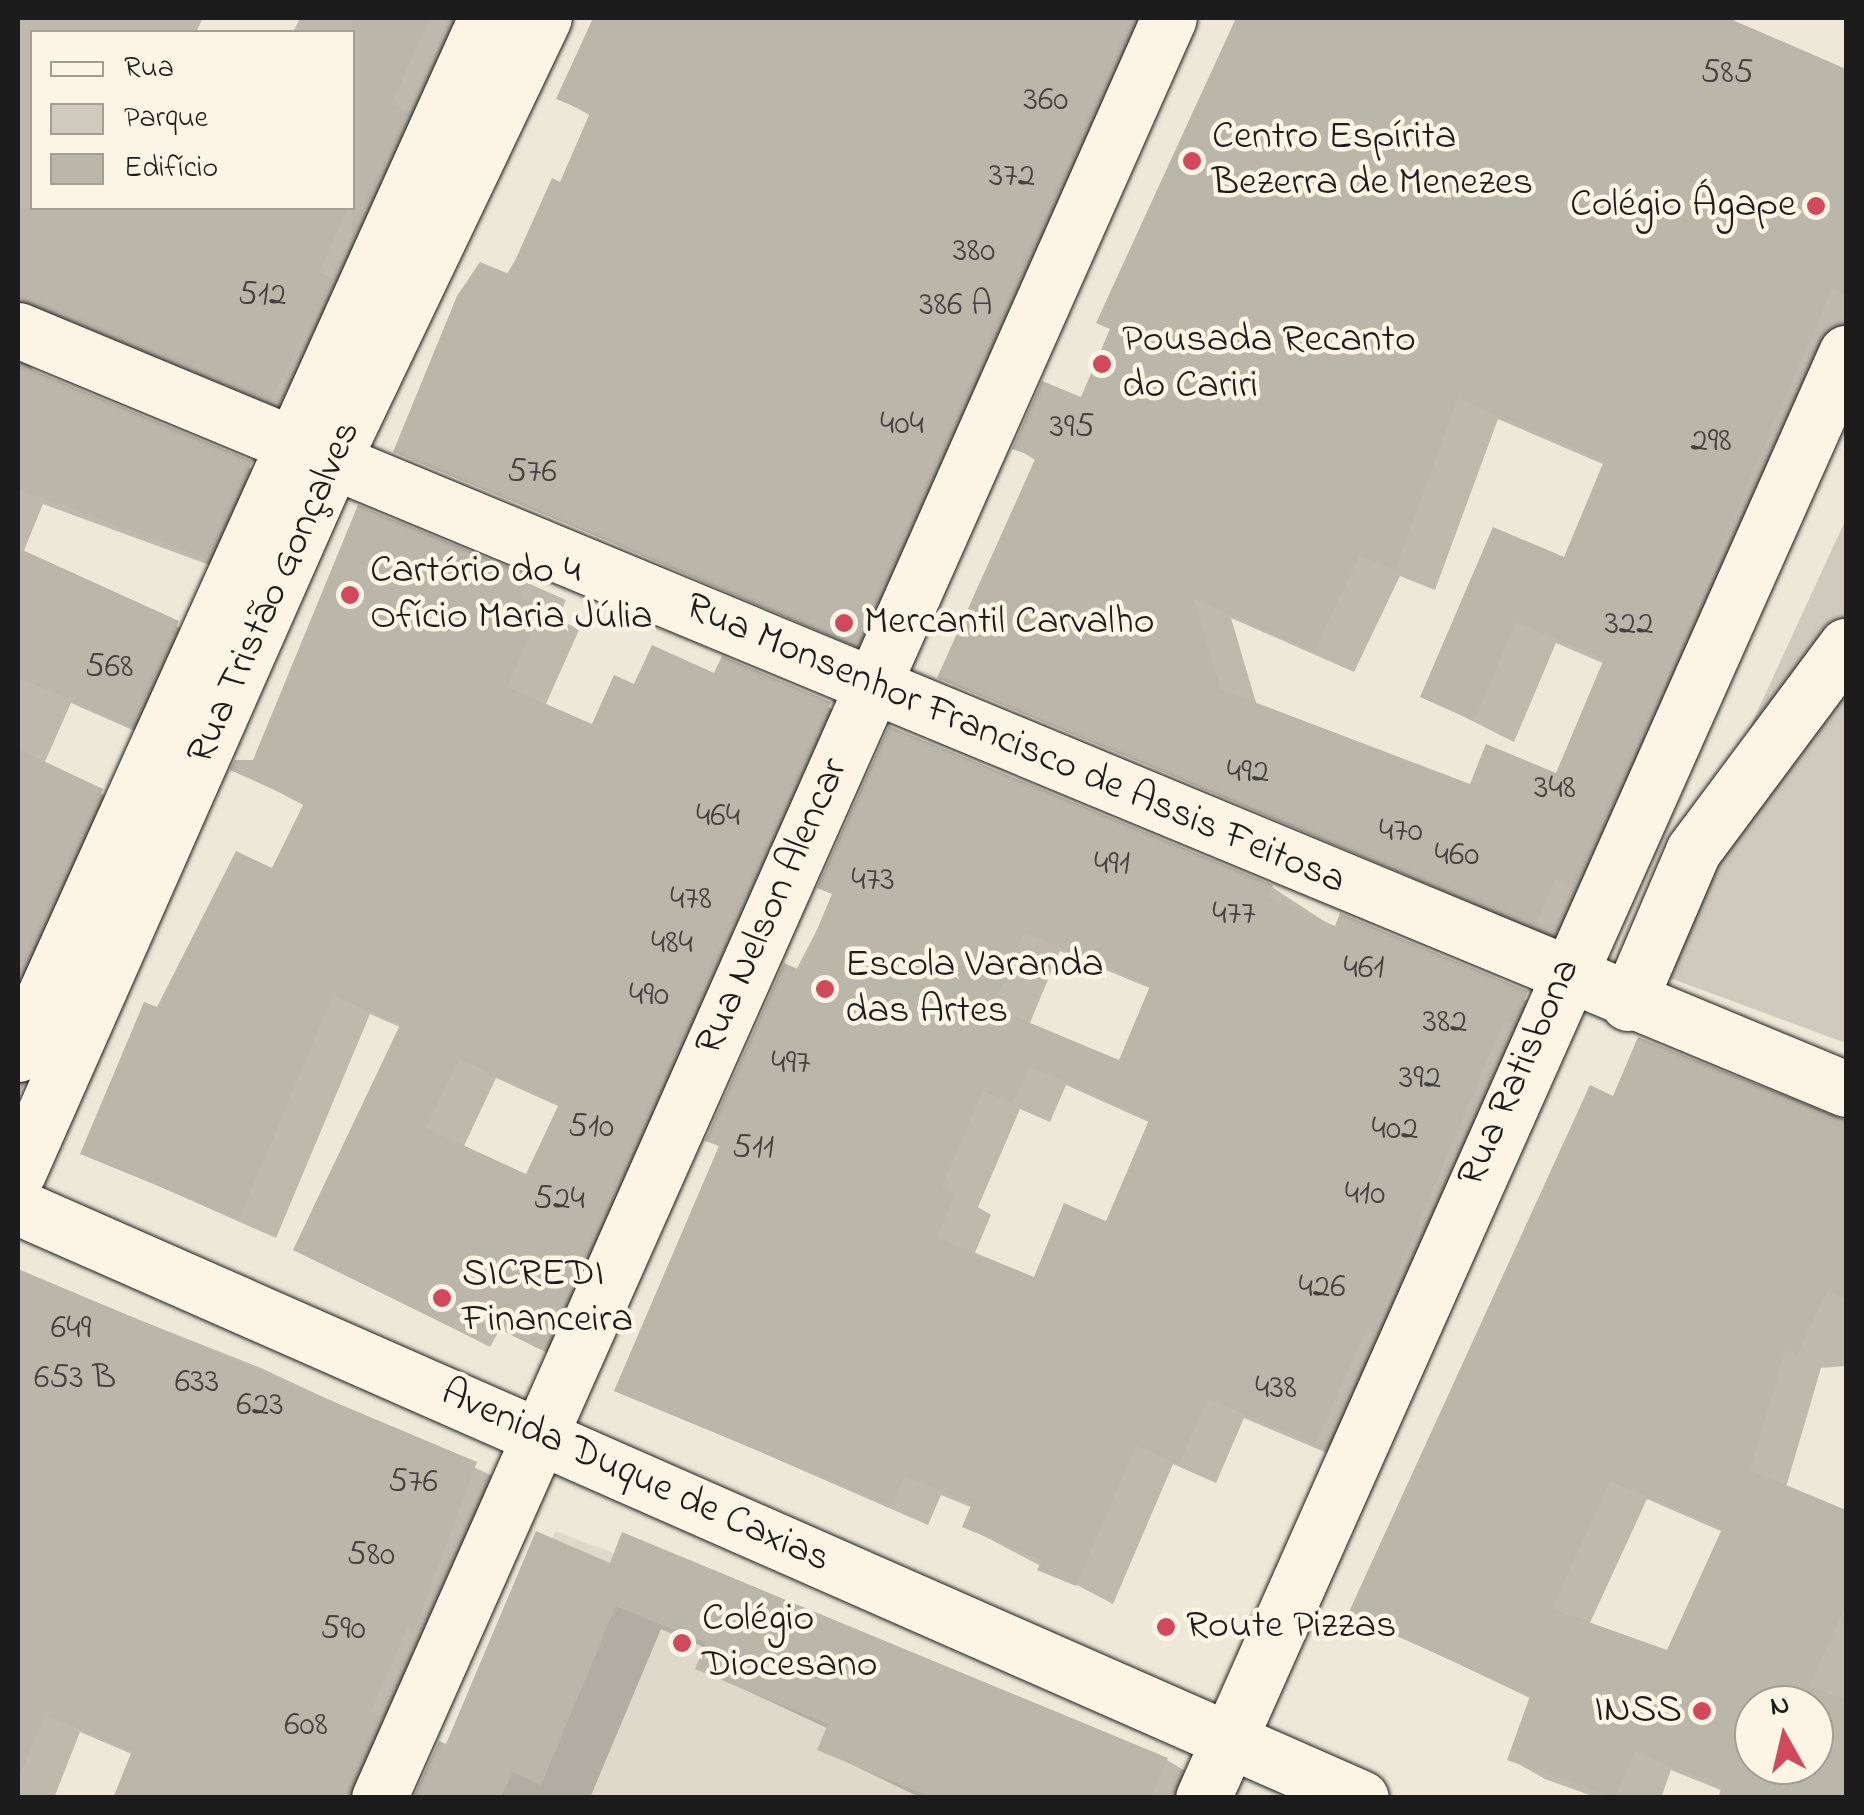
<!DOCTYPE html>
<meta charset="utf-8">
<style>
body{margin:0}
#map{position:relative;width:1864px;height:1815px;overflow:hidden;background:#eee8d9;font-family:"Indie Flower",sans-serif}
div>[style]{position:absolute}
.built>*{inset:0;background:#ded9cb}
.green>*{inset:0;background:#cfcabd}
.shadow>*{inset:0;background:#0003}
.building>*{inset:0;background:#bab6aa}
.roads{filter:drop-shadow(0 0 2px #1c1c1c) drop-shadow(0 0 2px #1c1c1c)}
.minor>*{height:55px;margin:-27.5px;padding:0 27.5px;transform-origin:27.5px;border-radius:27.5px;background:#fcf5e5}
.major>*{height:55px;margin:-27.5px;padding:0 27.5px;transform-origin:27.5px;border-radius:27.5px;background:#fcf5e5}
.dots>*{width:28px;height:28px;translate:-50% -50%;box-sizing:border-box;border:5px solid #fcf5e5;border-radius:50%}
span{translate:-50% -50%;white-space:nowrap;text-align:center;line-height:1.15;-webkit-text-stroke:9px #fcf5e5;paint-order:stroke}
.number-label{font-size:35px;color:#444240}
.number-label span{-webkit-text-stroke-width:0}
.poi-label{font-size:40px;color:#1c1c1c}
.left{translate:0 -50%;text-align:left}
.right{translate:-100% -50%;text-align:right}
.street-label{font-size:40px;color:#1c1c1c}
.frame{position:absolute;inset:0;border:20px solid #1c1c1c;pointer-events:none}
.legend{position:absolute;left:30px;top:30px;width:325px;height:180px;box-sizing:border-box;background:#fcf5e5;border:2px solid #a29e95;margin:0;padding:12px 18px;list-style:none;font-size:30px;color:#1c1c1c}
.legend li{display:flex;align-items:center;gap:20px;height:50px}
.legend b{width:50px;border:2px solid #a29e95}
.north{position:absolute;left:1734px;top:1685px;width:100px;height:100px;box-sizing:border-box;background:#fcf5e5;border:2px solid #a29e95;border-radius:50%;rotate:352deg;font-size:28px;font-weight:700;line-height:40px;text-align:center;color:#1c1c1c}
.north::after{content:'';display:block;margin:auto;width:35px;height:45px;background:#d1495b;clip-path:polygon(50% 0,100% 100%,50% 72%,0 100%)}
</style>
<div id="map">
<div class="built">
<div style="clip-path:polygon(555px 1531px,1149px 1755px,1133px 1797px,453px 1798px)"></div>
</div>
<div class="green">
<div style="clip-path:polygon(1846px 519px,1846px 1043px,1659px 974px,1693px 851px)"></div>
</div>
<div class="shadow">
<div style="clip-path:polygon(18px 18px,203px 18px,196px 32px,32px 32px,32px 208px,352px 208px,352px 32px,293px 32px,300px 18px,499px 18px,308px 420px,69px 321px,51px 319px,24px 358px,36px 374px,287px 484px,245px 578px,43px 504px,23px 553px,215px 645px,169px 746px,71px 703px,44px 764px,139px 813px,18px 1098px)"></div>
<div style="clip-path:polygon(595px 18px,1177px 18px,889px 661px,397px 451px,562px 185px,591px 116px,559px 98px)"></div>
<div style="clip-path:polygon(evenodd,1237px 18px,1725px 18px,1846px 71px,1846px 379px,1575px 947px,940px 677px,1037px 461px,1015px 448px,1082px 400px,1113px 330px,1118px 276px,1237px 18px,1498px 419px,1605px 465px,1566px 561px,1423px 696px,1514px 742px,1556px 643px,1605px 664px,1557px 777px,1471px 787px,1257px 706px,1231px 618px,1354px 672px,1400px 576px,1435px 590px,1498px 419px)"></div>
<div style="clip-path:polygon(evenodd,359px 508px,566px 600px,558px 618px,579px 630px,545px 706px,594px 727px,635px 687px,716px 676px,724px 659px,867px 725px,578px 1368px,500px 1329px,490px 1347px,296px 1249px,402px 1028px,370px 1014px,276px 1238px,84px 1153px,158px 1011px,273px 872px,305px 806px,248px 776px,359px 508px,496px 1078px,560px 1107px,527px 1178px,463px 1148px,496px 1078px)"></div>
<div style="clip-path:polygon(evenodd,1272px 887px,1336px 929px,1563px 1014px,1351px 1463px,1244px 1418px,1216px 1483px,1173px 1464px,1113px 1604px,965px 1526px,973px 1508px,941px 1495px,928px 1525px,618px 1390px,721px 1147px,708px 1140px,835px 895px,1272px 887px,1060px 951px,1152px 989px,1121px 1063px,1029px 1025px,1060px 951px,1272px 887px,1066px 1085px,1151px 1123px,1107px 1224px,1035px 1281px,974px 1255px,991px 1215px,978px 1207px,1020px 1109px,1050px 1122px,1066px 1085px)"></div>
<div style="clip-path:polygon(evenodd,1614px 1099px,1846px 1119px,1846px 1366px,1821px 1368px,1786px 1487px,1846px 1512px,1846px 1798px,1721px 1798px,1723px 1791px,1671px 1770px,1661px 1798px,1598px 1798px,1545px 1779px,1510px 1759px,1532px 1699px,1352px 1613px,1614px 1099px,1647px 1499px,1723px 1532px,1668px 1654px,1589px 1625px,1647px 1499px,1614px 1099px,1754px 1705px,1814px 1705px,1814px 1765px,1754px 1765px,1754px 1705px)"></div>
<div style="clip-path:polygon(18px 1272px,261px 1368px,510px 1484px,386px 1798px,115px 1798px,134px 1755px,80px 1732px,54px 1798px,18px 1798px,18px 1583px,48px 1505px,18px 1493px)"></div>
<div style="clip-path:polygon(611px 1566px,1167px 1760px,1210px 1786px,1206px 1798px,921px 1798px,820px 1749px,829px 1729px,698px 1668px,706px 1648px,661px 1629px,590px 1798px,426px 1798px)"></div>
</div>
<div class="building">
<div style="clip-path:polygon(352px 18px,430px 18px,391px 104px,409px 112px,352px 238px)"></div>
<div style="clip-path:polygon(593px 18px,1135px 18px,857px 644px,393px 452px,457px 296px,480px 262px,509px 274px,552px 178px,560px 182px,590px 113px,556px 99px)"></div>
<div style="clip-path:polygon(evenodd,1236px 18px,1728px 18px,1846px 69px,1846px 296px,1832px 289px,1574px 888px,1555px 880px,1535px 926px,937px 678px,1036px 457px,1012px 449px,1042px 381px,1081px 397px,1110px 329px,1096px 323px,1236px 18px,1458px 398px,1604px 461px,1564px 557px,1493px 527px,1420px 697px,1474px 721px,1516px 622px,1604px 659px,1556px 773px,1486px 744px,1470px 784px,1220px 689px,1194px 599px,1314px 651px,1360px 555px,1395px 570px,1458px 398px)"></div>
<div style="clip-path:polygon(18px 208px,348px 208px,319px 272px,334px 279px,270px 401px,18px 299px)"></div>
<div style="clip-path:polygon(18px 364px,252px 461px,208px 559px,18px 489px)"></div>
<div style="clip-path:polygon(evenodd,358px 505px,530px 576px,521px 597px,543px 607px,507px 687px,592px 724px,614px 675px,634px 684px,652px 645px,714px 673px,722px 656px,831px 702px,541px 1350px,462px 1310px,453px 1328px,293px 1250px,400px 1025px,333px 995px,239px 1219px,80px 1154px,144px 1002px,157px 1007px,236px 851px,272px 868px,304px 803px,230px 770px,235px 760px,253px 760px,358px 505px,459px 1059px,559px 1104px,526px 1174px,426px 1128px,459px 1059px)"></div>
<div style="clip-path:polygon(18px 548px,179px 621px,131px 727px,18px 677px)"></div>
<div style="clip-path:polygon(evenodd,889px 726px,1273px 885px,1268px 897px,1335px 926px,1340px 913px,1528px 991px,1513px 1025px,1504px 1021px,1373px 1332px,1367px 1329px,1315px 1444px,1208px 1399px,1179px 1464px,1136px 1446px,1076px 1586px,1037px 1570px,1042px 1560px,962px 1527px,972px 1503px,905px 1476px,891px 1506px,614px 1391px,719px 1146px,705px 1141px,784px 963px,800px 970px,832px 894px,817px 888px,889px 726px,1024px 932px,1150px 986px,1119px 1060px,992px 1007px,1024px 932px,889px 726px,1030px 1066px,1149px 1120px,1106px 1221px,1064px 1203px,1034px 1277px,937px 1237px,956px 1192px,942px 1186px,983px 1091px,1013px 1103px,1030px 1066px)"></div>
<div style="clip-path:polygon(18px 749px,103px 789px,18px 979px)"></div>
<div style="clip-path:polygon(evenodd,1638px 1037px,1846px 1120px,1846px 1299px,1827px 1291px,1797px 1355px,1785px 1350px,1750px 1470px,1846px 1510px,1846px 1606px,1809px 1686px,1846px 1700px,1846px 1798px,1718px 1798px,1722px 1786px,1635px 1752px,1615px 1798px,1507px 1760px,1530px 1696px,1348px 1614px,1590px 1085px,1613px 1096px,1638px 1037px,1610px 1481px,1722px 1529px,1667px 1650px,1552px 1609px,1610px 1481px,1638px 1037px,1754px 1705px,1814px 1705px,1814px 1765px,1754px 1765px,1754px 1705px)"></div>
<div style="clip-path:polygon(18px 1269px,477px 1462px,414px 1631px,407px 1628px,371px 1711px,381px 1716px,348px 1798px,113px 1798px,132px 1751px,45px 1715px,18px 1779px)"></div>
<div style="clip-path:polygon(536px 1531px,610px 1563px,622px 1532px,1168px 1758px,1151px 1798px,933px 1798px,817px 1750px,828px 1724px,695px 1669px,706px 1643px,616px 1606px,541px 1785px,512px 1772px,501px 1798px,413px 1798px,439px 1741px,446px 1744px)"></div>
</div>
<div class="roads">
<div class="minor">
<div style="left:18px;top:330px;width:1979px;rotate:22.55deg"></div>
<div style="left:1628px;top:1003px;width:165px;rotate:-66.8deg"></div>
<div style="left:1693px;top:851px;width:256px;rotate:-53.3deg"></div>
<div style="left:18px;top:1054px;width:1137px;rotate:-65.69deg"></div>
<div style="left:18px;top:1173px;width:777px;rotate:-66.17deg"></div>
<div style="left:332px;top:462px;width:492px;rotate:-64.5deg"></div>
<div style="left:379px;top:1798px;width:1947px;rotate:-66.07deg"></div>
<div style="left:1203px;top:1798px;width:1582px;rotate:-66.01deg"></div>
</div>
<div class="major">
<div style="left:18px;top:1207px;width:1467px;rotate:23.75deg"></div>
</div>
</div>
<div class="dots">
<div style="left:1192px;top:161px;background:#d1495b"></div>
<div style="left:1816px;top:206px;background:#d1495b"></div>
<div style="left:1102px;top:364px;background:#d1495b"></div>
<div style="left:350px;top:595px;background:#d1495b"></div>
<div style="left:844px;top:623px;background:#d1495b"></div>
<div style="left:825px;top:989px;background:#d1495b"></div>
<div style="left:442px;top:1298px;background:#d1495b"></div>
<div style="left:1166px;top:1627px;background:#d1495b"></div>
<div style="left:682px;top:1643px;background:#d1495b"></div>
<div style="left:1702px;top:1711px;background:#d1495b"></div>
</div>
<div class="number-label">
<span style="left:1727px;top:74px">585</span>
<span style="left:1046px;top:101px">360</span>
<span style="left:1012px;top:177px">372</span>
<span style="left:974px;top:252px">380</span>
<span style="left:262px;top:296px">512</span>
<span style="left:956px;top:306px">386 A</span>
<span style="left:902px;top:425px">404</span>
<span style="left:1072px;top:428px">395</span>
<span style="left:1711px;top:442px">298</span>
<span style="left:532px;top:473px">576</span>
<span style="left:1629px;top:625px">322</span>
<span style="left:109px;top:668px">568</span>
<span style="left:1248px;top:773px">492</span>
<span style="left:1555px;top:789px">348</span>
<span style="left:718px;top:817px">464</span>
<span style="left:1401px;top:832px">470</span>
<span style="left:1457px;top:856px">460</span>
<span style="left:1112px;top:865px">491</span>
<span style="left:873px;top:881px">473</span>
<span style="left:691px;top:900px">478</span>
<span style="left:1234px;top:915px">477</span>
<span style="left:672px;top:944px">484</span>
<span style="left:1364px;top:969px">461</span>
<span style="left:649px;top:996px">490</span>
<span style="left:1445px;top:1023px">382</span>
<span style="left:791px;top:1064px">497</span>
<span style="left:1420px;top:1079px">392</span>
<span style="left:591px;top:1128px">510</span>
<span style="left:1395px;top:1130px">402</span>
<span style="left:753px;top:1149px">511</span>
<span style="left:1365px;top:1195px">410</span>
<span style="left:559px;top:1200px">524</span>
<span style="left:1322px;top:1288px">426</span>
<span style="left:71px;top:1329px">649</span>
<span style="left:75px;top:1379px">653 B</span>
<span style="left:197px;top:1383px">633</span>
<span style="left:1276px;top:1389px">438</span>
<span style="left:260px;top:1406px">623</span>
<span style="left:413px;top:1483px">576</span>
<span style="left:371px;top:1556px">580</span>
<span style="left:343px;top:1630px">590</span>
<span style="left:306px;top:1726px">608</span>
</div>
<div class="poi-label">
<span class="left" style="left:1212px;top:161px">Centro Espírita<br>Bezerra de Menezes</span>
<span class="right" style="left:1796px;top:206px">Colégio Ágape</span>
<span class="left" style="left:1122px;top:364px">Pousada Recanto<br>do Cariri</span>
<span class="left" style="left:370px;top:595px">Cartório do 4<br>Ofício Maria Júlia</span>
<span class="left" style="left:864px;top:623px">Mercantil Carvalho</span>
<span class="left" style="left:845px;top:989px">Escola Varanda<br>das Artes</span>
<span class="left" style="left:462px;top:1298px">SICREDI<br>Financeira</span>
<span class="left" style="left:702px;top:1643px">Colégio<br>Diocesano</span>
<span class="left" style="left:1186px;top:1627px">Route Pizzas</span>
<span class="right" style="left:1682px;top:1711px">INSS</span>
</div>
<div class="street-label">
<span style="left:275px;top:593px;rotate:-66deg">Rua Tristão Gonçalves</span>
<span style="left:1015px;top:745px;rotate:23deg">Rua Monsenhor Francisco de Assis Feitosa</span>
<span style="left:773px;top:907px;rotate:-66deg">Rua Nelson Alencar</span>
<span style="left:1520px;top:1073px;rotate:-66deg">Rua Ratisbona</span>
<span style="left:635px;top:1477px;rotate:24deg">Avenida Duque de Caxias</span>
</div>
<div class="frame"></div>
<ul class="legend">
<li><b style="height:12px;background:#fcf5e5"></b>Rua</li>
<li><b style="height:28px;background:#cfcabd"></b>Parque</li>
<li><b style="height:28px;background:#bab6aa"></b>Edifício</li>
</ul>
<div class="north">N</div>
</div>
